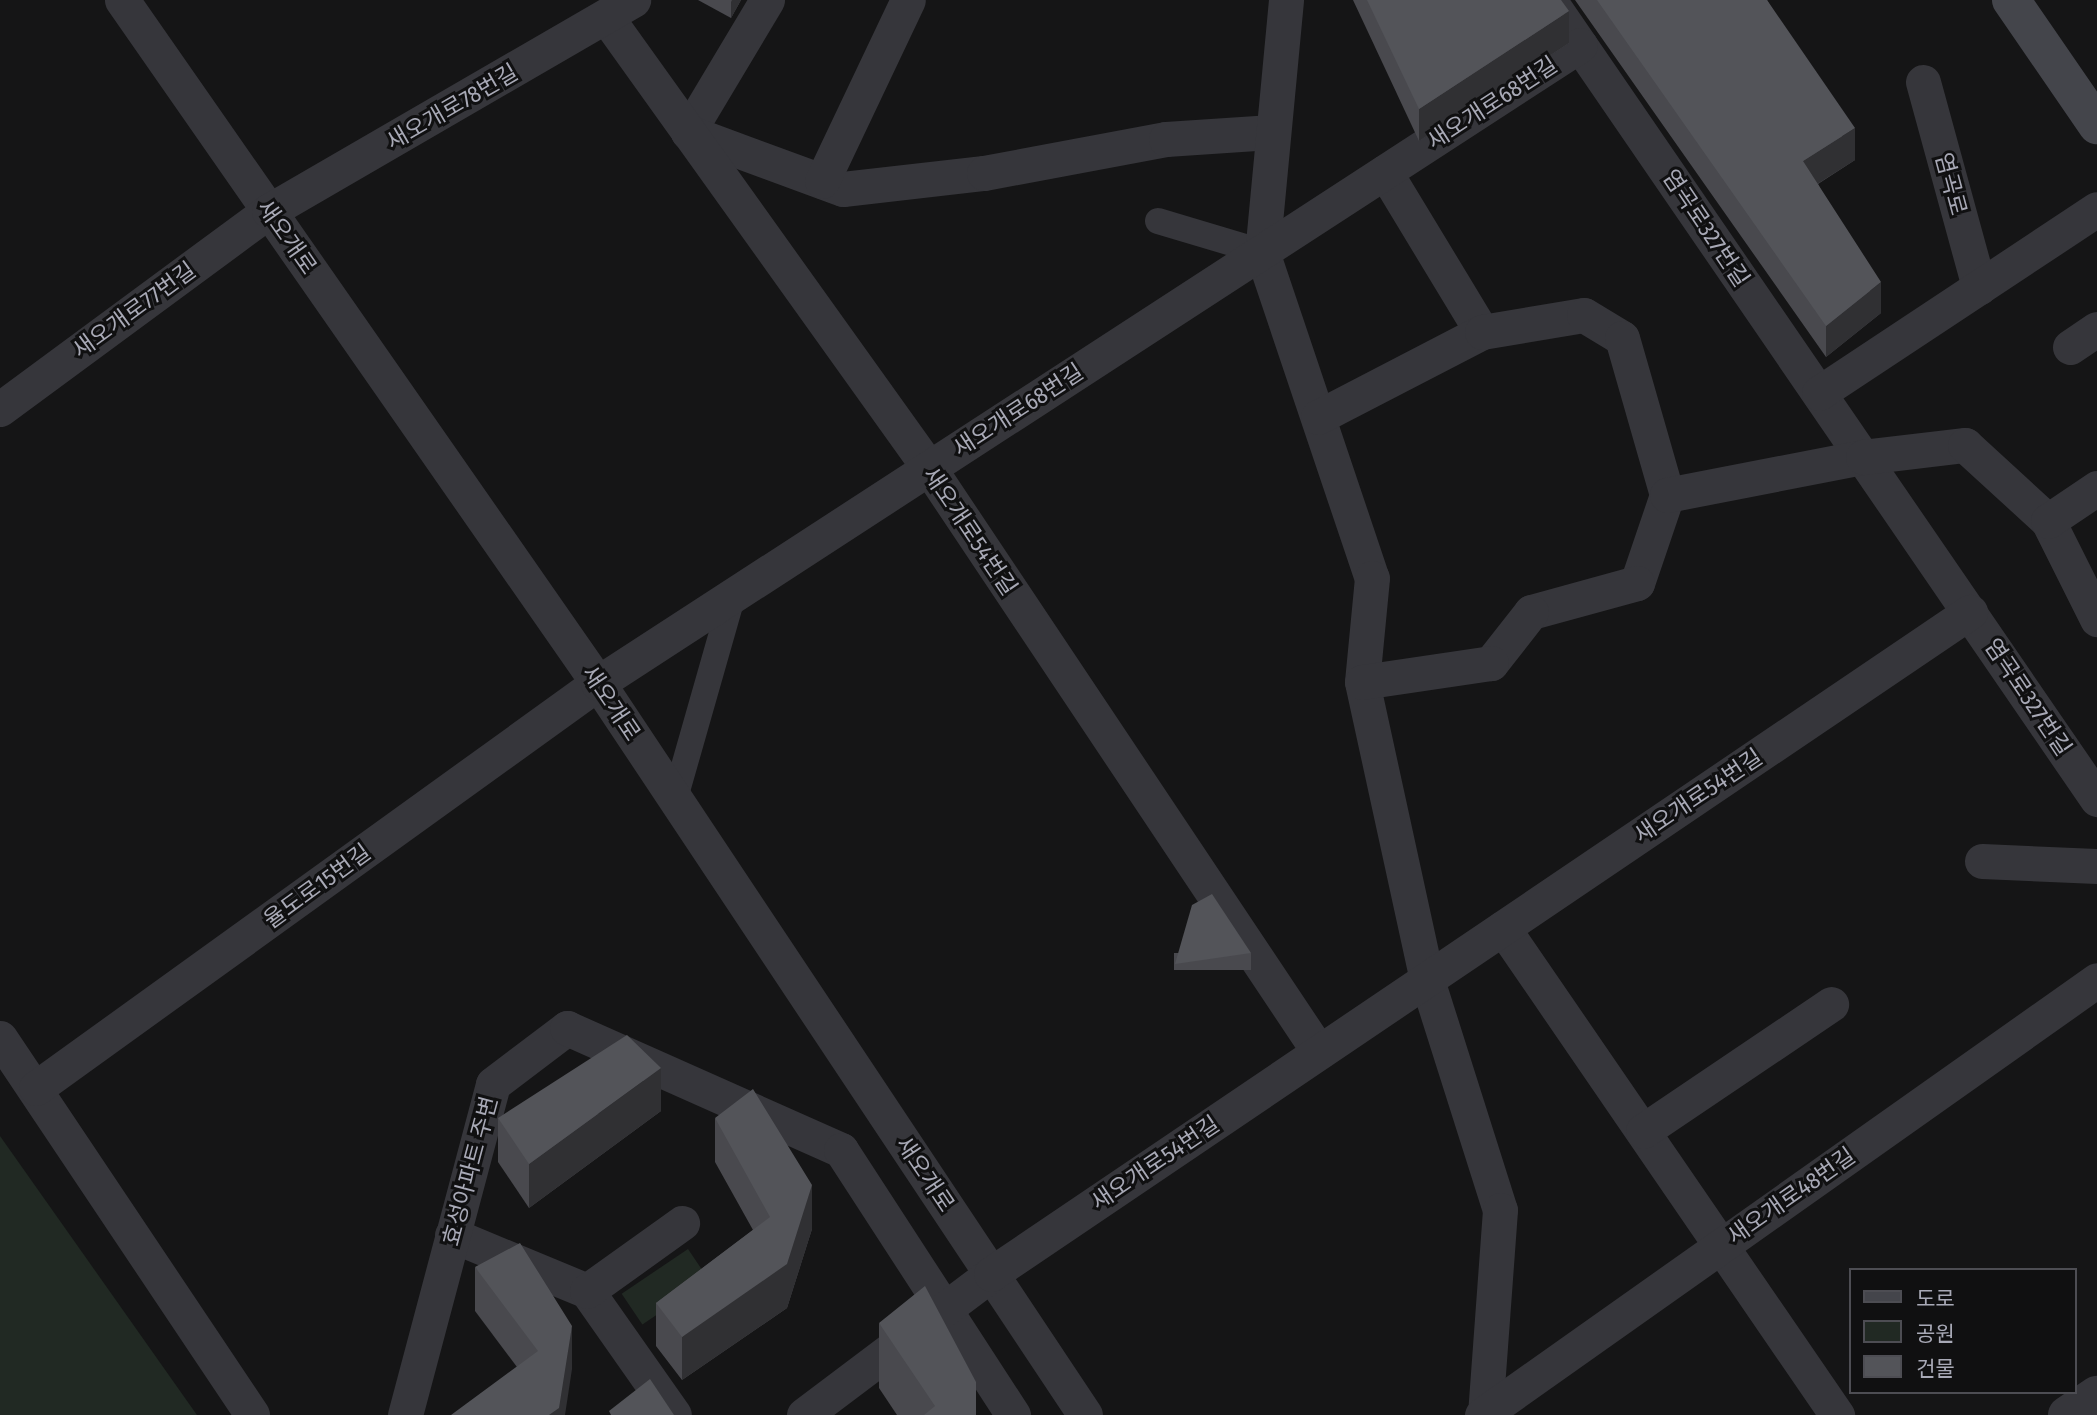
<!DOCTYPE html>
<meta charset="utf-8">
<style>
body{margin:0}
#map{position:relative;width:2097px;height:1415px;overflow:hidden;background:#151516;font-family:"Fira Sans Condensed","Noto Sans KR",sans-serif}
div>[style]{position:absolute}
.green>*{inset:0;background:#212923;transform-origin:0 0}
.pedestrian>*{height:26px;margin:-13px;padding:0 13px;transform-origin:13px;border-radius:13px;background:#36363b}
.minor>*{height:35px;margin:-17.5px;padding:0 17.5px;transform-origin:17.5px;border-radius:17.5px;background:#36363b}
.tertiary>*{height:38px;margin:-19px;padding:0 19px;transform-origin:19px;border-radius:19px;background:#36363b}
.secondary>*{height:38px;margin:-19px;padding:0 19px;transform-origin:19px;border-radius:19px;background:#44454b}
.wall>*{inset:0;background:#49494e;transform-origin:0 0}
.shaded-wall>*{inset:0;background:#303033}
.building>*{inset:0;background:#535459}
span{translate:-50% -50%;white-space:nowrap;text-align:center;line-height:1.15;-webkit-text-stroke:6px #101011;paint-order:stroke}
.street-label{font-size:23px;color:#a8a9b6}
.legend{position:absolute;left:1849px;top:1268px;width:228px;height:126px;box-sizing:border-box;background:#101011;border:2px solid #4d4d53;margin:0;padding:9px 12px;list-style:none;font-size:21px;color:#a8a9b6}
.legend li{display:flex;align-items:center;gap:14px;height:35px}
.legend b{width:35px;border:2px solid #4d4d53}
</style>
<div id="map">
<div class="green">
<div style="clip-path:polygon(0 1136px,197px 1415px,0 1415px)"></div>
<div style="left:688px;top:1249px;width:37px;height:80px;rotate:56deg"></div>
</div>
<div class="pedestrian">
<div style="left:1158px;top:221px;width:109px;rotate:16.6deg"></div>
<div style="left:675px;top:798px;width:211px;rotate:-74.1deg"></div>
</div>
<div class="minor">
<div style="left:122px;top:0;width:833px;rotate:55.13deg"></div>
<div style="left:598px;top:683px;width:879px;rotate:56.36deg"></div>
<div style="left:767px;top:0;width:154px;rotate:120.9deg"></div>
<div style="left:688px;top:132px;width:165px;rotate:20.2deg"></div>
<div style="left:843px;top:189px;width:142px;rotate:-6.5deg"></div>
<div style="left:984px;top:173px;width:185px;rotate:-10.6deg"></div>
<div style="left:1166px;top:139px;width:106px;rotate:-3.8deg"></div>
<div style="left:1286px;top:0;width:253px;rotate:95.4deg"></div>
<div style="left:1262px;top:252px;width:344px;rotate:71.4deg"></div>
<div style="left:1372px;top:578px;width:104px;rotate:95.5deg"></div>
<div style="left:1362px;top:682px;width:305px;rotate:77.7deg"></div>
<div style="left:1427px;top:980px;width:241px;rotate:72.4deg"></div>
<div style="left:1500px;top:1210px;width:206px;rotate:94.2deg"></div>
<div style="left:1549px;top:0;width:969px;rotate:55.56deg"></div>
<div style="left:607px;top:18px;width:553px;rotate:54.41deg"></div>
<div style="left:929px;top:468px;width:702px;rotate:56.26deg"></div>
<div style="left:1923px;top:82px;width:213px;rotate:74.7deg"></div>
<div style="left:1385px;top:172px;width:187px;rotate:58.8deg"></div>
<div style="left:822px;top:181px;width:200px;rotate:-64.6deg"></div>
<div style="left:2070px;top:347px;width:32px;rotate:-34deg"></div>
<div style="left:1819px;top:393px;width:333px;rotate:-33.5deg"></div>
<div style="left:0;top:409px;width:334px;rotate:-36.4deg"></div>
<div style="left:269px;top:211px;width:421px;rotate:-30.1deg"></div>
<div style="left:1318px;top:417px;width:185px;rotate:-27.4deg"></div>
<div style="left:1482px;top:332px;width:103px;rotate:-9.5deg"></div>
<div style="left:1584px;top:315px;width:44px;rotate:31.2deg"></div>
<div style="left:1622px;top:338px;width:163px;rotate:74deg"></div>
<div style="left:1667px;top:495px;width:93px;rotate:108.8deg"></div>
<div style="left:1637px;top:583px;width:110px;rotate:164.7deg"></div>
<div style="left:1531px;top:612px;width:65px;rotate:128.1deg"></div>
<div style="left:1491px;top:663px;width:130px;rotate:171.6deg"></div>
<div style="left:1667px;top:495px;width:200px;rotate:-11deg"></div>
<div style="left:1863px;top:457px;width:103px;rotate:-6.7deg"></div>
<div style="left:1965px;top:445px;width:113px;rotate:42.5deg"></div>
<div style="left:2048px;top:521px;width:110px;rotate:63.4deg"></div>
<div style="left:2048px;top:521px;width:59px;rotate:-34deg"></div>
<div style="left:1982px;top:861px;width:115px;rotate:2.5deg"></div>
<div style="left:1503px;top:928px;width:591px;rotate:55.56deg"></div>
<div style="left:0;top:1038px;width:453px;rotate:56.2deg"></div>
<div style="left:36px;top:1088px;width:693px;rotate:-35.78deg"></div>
<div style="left:598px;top:683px;width:1171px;rotate:-33.01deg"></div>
<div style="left:1643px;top:1131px;width:227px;rotate:-34deg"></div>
<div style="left:452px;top:1235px;width:146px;rotate:22.5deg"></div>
<div style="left:587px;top:1291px;width:151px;rotate:54.9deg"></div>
<div style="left:587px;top:1291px;width:117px;rotate:-35.6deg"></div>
<div style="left:405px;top:1415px;width:342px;rotate:-75.1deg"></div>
<div style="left:493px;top:1084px;width:93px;rotate:-37.1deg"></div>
<div style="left:567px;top:1028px;width:300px;rotate:24deg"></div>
<div style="left:841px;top:1150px;width:316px;rotate:57deg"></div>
<div style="left:804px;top:1415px;width:234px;rotate:-37deg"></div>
<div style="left:991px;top:1274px;width:1182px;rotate:-34.07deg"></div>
<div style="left:1482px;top:1415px;width:753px;rotate:-35.27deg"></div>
</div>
<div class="tertiary">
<div style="left:2067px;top:1415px;width:36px;rotate:-34deg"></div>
</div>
<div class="secondary">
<div style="left:2011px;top:0;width:152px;rotate:55.5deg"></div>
</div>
<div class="wall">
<div style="clip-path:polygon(698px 0,741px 0,731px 18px)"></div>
<div style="clip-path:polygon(1353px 0,1561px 0,1569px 43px,1419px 141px)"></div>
<div style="clip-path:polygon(1575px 0,1767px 0,1855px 160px,1818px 184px,1881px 313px,1826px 357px)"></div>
<div style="left:1251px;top:953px;width:17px;height:77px;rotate:90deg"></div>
<div style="clip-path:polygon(661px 1111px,529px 1208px,498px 1162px,498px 1118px)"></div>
<div style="clip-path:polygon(715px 1118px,812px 1229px,787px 1308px,682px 1380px,656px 1346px,656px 1303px,753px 1230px,715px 1162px)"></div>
<div style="clip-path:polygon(475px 1267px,572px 1369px,517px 1367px,475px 1311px)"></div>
<div style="clip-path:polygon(879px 1323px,976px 1415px,897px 1415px,879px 1388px)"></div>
</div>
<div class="shaded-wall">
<div style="clip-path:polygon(732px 0,741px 0,731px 18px,731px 2px)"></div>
<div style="clip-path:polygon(1569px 11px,1569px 43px,1419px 141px,1419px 109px)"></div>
<div style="clip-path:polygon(1855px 128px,1855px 160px,1803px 193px,1803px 161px)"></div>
<div style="clip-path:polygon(1881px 282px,1881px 313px,1826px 357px,1826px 326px)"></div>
<div style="clip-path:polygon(661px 1068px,661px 1111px,529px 1208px,529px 1164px)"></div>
<div style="clip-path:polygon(812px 1185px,812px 1229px,787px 1308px,682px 1380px,682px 1337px)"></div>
<div style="clip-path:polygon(572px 1326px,572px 1369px,565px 1415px,549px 1415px)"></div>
</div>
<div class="building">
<div style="clip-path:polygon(1367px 0,1561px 0,1569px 11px,1419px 109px)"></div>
<div style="clip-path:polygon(1597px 0,1767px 0,1855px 128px,1803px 161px,1881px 282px,1826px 326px)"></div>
<div style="clip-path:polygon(1212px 894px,1251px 953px,1175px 964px,1192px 905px)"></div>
<div style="clip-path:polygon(627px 1035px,661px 1068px,529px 1164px,498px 1118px)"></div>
<div style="clip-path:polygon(753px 1089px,812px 1185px,787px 1264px,682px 1337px,656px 1303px,770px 1217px,715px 1118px)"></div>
<div style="clip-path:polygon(520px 1243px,572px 1326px,559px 1408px,549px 1415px,451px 1415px,538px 1351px,475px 1267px)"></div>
<div style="clip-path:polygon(925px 1286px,976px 1382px,976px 1415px,924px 1415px,935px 1406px,879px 1323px)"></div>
<div style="clip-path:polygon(650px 1379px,674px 1415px,611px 1415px,609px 1411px)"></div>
</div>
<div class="street-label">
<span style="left:1492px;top:103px;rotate:-33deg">새오개로68번길</span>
<span style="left:452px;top:107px;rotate:-30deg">새오개로78번길</span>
<span style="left:1951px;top:184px;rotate:75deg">염곡로</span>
<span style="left:1706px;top:228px;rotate:56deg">염곡로327번길</span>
<span style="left:287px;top:237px;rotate:55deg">새오개로</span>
<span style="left:134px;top:310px;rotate:-36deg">새오개로77번길</span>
<span style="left:1018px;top:410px;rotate:-33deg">새오개로68번길</span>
<span style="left:970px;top:531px;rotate:56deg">새오개로54번길</span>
<span style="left:2028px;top:697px;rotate:56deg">염곡로327번길</span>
<span style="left:611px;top:703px;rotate:56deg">새오개로</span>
<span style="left:1698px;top:796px;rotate:-34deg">새오개로54번길</span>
<span style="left:317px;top:886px;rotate:-36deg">율도로15번길</span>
<span style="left:1155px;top:1163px;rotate:-34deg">새오개로54번길</span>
<span style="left:470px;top:1171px;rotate:-75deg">효성아파트 주변</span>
<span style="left:925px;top:1174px;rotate:56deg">새오개로</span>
<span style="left:1791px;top:1196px;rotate:-35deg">새오개로48번길</span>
</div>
<ul class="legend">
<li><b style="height:9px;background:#44454b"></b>도로</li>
<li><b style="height:19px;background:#212923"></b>공원</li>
<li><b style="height:19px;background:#535459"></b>건물</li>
</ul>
</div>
